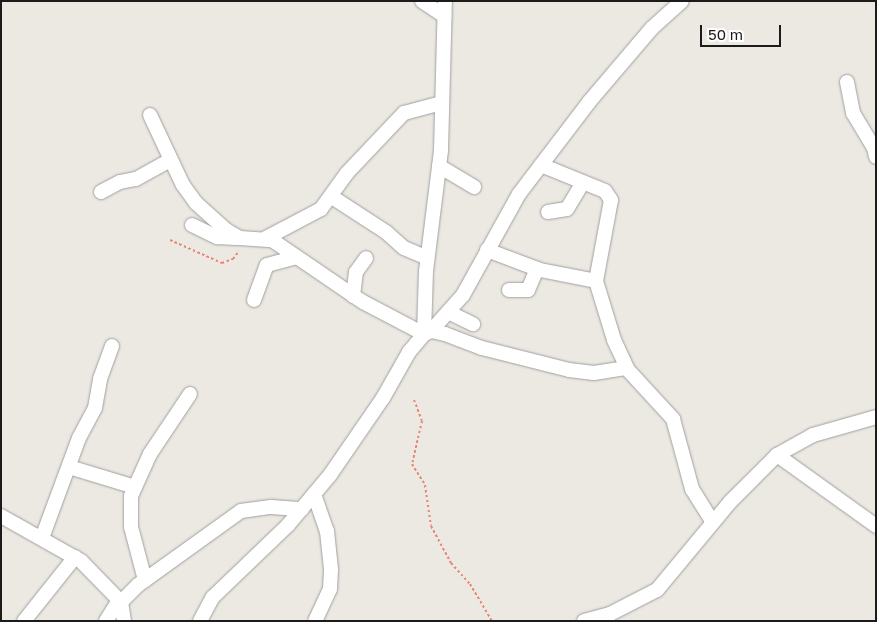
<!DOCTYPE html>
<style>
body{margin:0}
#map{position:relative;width:877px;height:622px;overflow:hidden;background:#ece9e2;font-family:"Golos Text",sans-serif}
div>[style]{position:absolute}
.path>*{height:2px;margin-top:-1px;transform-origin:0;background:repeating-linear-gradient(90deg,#ea8574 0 2.5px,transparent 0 5px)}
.roads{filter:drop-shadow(0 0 1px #9f9f9f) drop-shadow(0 0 1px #9f9f9f)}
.minor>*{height:14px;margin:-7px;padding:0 7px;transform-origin:7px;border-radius:7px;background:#fff}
span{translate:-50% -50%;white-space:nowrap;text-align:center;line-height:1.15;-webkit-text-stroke:4px #fff;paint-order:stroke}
.frame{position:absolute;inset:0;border:2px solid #1b1b1b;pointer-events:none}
.scale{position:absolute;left:700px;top:25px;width:81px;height:22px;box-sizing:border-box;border:2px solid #1b1b1b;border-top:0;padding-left:6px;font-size:15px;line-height:18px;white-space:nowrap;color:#1b1b1b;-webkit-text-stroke:4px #fff;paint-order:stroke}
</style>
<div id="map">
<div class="path">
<div style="left:170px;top:240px;width:57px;rotate:23.9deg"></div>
<div style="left:222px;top:263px;width:12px;rotate:-20deg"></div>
<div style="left:233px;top:259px;width:10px;rotate:-53deg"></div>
<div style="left:414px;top:400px;width:22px;rotate:69deg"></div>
<div style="left:422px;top:421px;width:44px;rotate:103.1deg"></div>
<div style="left:412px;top:464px;width:25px;rotate:58deg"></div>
<div style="left:425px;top:485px;width:41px;rotate:81.7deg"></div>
<div style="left:431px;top:526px;width:42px;rotate:61.6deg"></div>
<div style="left:451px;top:563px;width:28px;rotate:48deg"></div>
<div style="left:470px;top:584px;width:43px;rotate:59.3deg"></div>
</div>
<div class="roads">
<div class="minor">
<div style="left:422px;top:1px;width:27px;rotate:34deg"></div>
<div style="left:847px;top:82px;width:32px;rotate:79deg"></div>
<div style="left:853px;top:113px;width:41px;rotate:59deg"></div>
<div style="left:874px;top:148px;width:9px;rotate:77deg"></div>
<div style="left:150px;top:115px;width:77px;rotate:64.8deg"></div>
<div style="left:183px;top:185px;width:22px;rotate:54deg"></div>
<div style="left:196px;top:203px;width:40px;rotate:42deg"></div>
<div style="left:226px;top:230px;width:16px;rotate:30deg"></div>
<div style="left:240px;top:238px;width:32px;rotate:4deg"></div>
<div style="left:272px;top:240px;width:110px;rotate:34.3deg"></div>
<div style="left:363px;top:302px;width:69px;rotate:27.7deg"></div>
<div style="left:424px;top:334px;width:63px;rotate:-88.2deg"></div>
<div style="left:426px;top:271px;width:122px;rotate:-82.9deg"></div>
<div style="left:441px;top:150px;width:149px;rotate:-88.5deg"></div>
<div style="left:541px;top:165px;width:69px;rotate:22.1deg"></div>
<div style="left:605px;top:191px;width:11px;rotate:56deg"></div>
<div style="left:611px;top:200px;width:82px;rotate:100.5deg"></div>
<div style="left:596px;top:281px;width:62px;rotate:73deg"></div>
<div style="left:614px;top:340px;width:33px;rotate:65deg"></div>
<div style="left:628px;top:370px;width:67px;rotate:47.4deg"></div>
<div style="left:673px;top:419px;width:73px;rotate:74.8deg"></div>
<div style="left:692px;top:489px;width:39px;rotate:58deg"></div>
<div style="left:439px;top:166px;width:41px;rotate:31deg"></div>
<div style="left:101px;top:192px;width:21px;rotate:-28deg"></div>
<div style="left:120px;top:182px;width:16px;rotate:-11deg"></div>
<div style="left:136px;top:179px;width:39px;rotate:-29deg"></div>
<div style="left:332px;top:197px;width:64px;rotate:32.9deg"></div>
<div style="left:386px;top:232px;width:24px;rotate:42deg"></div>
<div style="left:404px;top:248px;width:25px;rotate:23deg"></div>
<div style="left:548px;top:212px;width:19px;rotate:-9deg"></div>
<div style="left:567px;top:209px;width:31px;rotate:-59deg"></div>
<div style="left:192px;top:225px;width:28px;rotate:26deg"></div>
<div style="left:217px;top:237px;width:19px;rotate:3deg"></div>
<div style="left:266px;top:238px;width:62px;rotate:-27.8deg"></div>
<div style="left:321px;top:209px;width:44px;rotate:-54.2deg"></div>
<div style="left:347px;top:173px;width:83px;rotate:-46.5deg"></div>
<div style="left:404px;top:113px;width:39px;rotate:-15deg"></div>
<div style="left:487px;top:250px;width:57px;rotate:20.7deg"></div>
<div style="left:540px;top:270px;width:57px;rotate:11.1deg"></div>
<div style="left:509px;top:290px;width:19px"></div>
<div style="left:528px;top:290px;width:23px;rotate:-67deg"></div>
<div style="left:353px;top:296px;width:24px;rotate:-83deg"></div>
<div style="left:356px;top:272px;width:17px;rotate:-54deg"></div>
<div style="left:254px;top:300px;width:37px;rotate:-70deg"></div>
<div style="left:267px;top:265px;width:30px;rotate:-15deg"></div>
<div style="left:448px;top:312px;width:28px;rotate:26deg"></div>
<div style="left:431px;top:331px;width:48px;rotate:-48.4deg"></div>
<div style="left:463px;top:295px;width:115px;rotate:-61deg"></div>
<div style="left:519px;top:194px;width:116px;rotate:-52.7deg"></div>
<div style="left:589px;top:102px;width:97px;rotate:-49.6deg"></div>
<div style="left:652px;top:28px;width:40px;rotate:-42deg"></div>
<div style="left:777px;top:455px;width:122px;rotate:35.6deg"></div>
<div style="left:69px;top:467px;width:69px;rotate:16.9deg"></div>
<div style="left:314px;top:494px;width:39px;rotate:71deg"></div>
<div style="left:327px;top:531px;width:39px;rotate:84deg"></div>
<div style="left:331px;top:570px;width:19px;rotate:93deg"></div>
<div style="left:330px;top:589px;width:35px;rotate:115deg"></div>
<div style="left:1px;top:516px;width:92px;rotate:29.4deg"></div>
<div style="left:81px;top:561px;width:57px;rotate:45.7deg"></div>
<div style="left:121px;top:602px;width:19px;rotate:81deg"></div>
<div style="left:42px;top:538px;width:107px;rotate:-69.7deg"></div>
<div style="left:79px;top:438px;width:34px;rotate:-62deg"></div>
<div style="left:95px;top:408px;width:29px;rotate:-80deg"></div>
<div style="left:100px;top:379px;width:35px;rotate:-70deg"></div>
<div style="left:145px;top:580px;width:55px;rotate:-104.8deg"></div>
<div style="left:131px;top:527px;width:31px;rotate:-90deg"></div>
<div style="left:131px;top:496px;width:46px;rotate:-65.7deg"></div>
<div style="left:150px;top:454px;width:72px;rotate:-56.3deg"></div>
<div style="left:121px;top:602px;width:24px;rotate:-45deg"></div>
<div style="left:138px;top:585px;width:127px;rotate:-35.7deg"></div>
<div style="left:241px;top:511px;width:30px;rotate:-8deg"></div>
<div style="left:271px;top:507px;width:31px;rotate:4deg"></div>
<div style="left:24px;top:621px;width:82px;rotate:-51.4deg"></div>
<div style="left:106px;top:621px;width:25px;rotate:-58deg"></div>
<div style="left:200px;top:621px;width:27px;rotate:-62deg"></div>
<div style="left:213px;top:597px;width:104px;rotate:-43.8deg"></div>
<div style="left:288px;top:525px;width:65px;rotate:-50deg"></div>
<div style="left:330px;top:475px;width:93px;rotate:-55.5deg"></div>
<div style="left:383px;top:398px;width:53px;rotate:-60.5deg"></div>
<div style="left:409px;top:352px;width:23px;rotate:-50deg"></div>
<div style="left:424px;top:334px;width:8px;rotate:-23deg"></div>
<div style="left:431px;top:331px;width:14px;rotate:12deg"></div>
<div style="left:445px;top:334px;width:40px;rotate:21deg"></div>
<div style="left:482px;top:348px;width:90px;rotate:14.2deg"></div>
<div style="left:569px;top:370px;width:25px;rotate:7deg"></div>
<div style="left:594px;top:373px;width:33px;rotate:-9deg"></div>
<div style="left:584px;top:621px;width:27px;rotate:-15deg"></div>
<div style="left:610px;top:614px;width:53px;rotate:-27.1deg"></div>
<div style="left:657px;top:590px;width:114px;rotate:-50.3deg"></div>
<div style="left:730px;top:502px;width:66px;rotate:-45deg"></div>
<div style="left:777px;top:455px;width:41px;rotate:-29.1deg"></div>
<div style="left:813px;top:435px;width:66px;rotate:-15.9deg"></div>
</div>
</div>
<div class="frame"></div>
<div class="scale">50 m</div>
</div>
